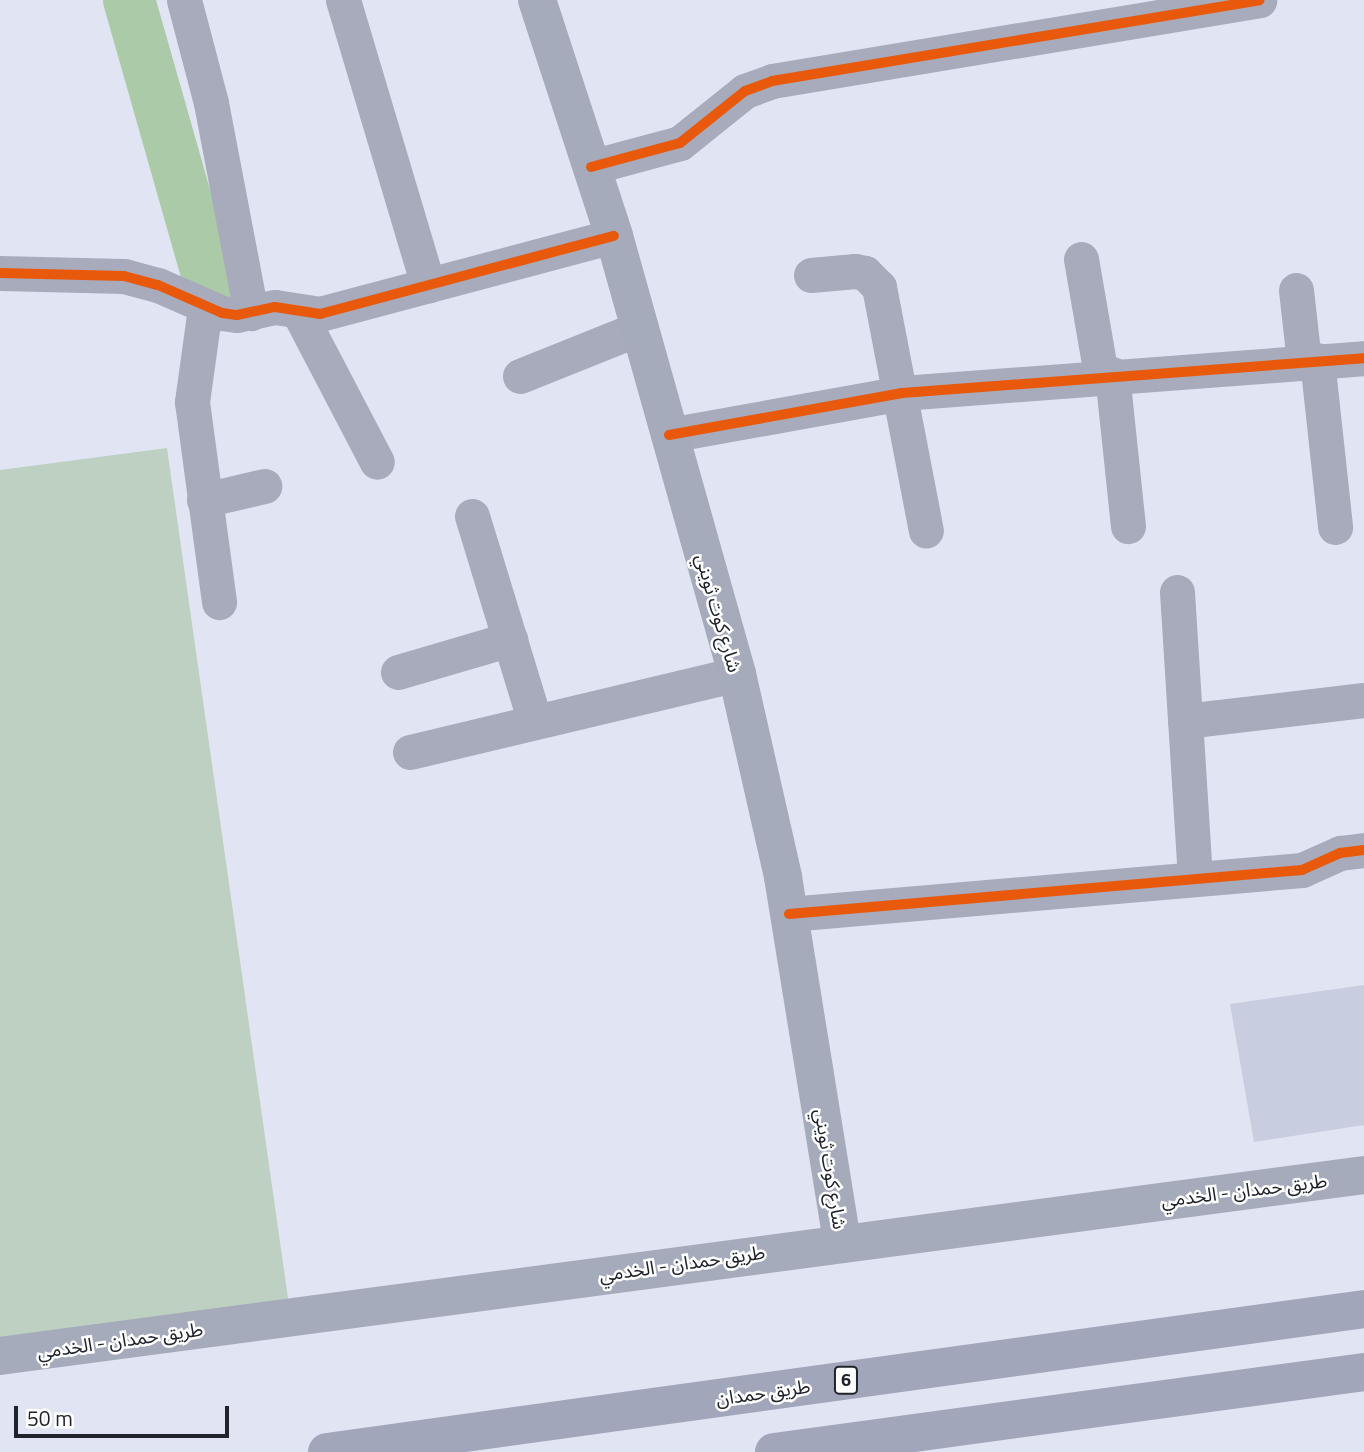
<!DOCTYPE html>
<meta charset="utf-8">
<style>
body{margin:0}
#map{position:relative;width:1364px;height:1452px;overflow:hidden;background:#e1e5f3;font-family:"Titillium Web","Noto Sans Arabic",sans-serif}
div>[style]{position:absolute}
.green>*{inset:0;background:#bed0c2}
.river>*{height:52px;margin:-26px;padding:0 26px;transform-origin:26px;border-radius:26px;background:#abcaa7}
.building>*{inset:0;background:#c8cde0}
.minor>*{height:35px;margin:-17.5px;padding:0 17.5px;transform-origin:17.5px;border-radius:17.5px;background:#a7abbb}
.secondary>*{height:38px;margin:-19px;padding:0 19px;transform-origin:19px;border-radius:19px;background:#a6abbc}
.trunk>*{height:38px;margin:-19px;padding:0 19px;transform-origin:19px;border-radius:19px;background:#a2a6ba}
.cycleway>*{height:10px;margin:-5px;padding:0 5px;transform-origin:5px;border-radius:5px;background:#e8590c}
span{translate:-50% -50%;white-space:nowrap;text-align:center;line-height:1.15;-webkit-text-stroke:5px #fff;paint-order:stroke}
.shield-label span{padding:2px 5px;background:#fff;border:2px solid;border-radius:5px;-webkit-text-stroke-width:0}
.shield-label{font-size:18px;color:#20232c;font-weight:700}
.street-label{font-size:19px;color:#20232c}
.scale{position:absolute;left:14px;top:1406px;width:215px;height:32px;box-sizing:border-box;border:4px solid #20232c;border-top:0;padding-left:9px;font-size:21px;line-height:24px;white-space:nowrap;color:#20232c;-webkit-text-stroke:5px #fff;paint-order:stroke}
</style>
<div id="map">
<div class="green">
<div style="clip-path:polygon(167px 448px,289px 1305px,0 1341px,0 470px)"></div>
</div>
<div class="river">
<div style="left:129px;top:0;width:318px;rotate:74.1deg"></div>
</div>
<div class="building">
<div style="clip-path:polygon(1364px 985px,1364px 1125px,1254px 1142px,1230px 1004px)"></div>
</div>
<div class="minor">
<div style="left:184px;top:0;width:106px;rotate:75.3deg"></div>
<div style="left:211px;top:103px;width:214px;rotate:79.2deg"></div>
<div style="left:343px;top:0;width:298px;rotate:73.4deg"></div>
<div style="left:591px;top:167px;width:92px;rotate:-15.1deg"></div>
<div style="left:680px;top:143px;width:83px;rotate:-38.7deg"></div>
<div style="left:745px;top:91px;width:29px;rotate:-20deg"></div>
<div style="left:772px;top:81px;width:494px;rotate:-9.4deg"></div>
<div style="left:1081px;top:259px;width:118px;rotate:80.2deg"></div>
<div style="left:0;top:273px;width:124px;rotate:1.4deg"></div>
<div style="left:124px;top:276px;width:35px;rotate:15deg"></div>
<div style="left:158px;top:285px;width:70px;rotate:23.6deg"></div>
<div style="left:222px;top:313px;width:15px;rotate:8deg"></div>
<div style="left:237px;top:315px;width:39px;rotate:-12deg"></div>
<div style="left:275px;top:307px;width:46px;rotate:8.8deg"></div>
<div style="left:320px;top:314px;width:304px;rotate:-14.9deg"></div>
<div style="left:811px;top:275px;width:44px;rotate:-5.2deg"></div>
<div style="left:855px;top:271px;width:10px;rotate:11deg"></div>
<div style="left:865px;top:273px;width:20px;rotate:45deg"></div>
<div style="left:879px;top:287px;width:248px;rotate:79.1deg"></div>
<div style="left:1296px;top:290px;width:71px;rotate:83.6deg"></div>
<div style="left:205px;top:308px;width:95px;rotate:97.9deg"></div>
<div style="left:192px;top:402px;width:202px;rotate:82.3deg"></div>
<div style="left:298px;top:311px;width:170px;rotate:62.4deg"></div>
<div style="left:1317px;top:360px;width:168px;rotate:83.8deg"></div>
<div style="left:1112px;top:374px;width:153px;rotate:84deg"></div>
<div style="left:520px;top:376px;width:129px;rotate:-21.8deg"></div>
<div style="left:669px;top:435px;width:237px;rotate:-10.2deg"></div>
<div style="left:902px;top:393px;width:463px;rotate:-4.3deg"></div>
<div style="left:204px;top:500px;width:62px;rotate:-13.1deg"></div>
<div style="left:472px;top:516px;width:215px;rotate:73deg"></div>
<div style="left:1177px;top:592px;width:286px;rotate:86.4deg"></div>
<div style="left:398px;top:672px;width:117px;rotate:-16.4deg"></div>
<div style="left:1185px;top:721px;width:180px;rotate:-6.7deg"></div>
<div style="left:410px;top:752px;width:336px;rotate:-13.4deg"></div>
<div style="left:789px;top:914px;width:515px;rotate:-4.9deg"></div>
<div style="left:1302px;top:870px;width:42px;rotate:-24.1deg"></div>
<div style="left:1340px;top:853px;width:24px;rotate:-7deg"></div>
</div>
<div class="secondary">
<div style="left:537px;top:0;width:248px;rotate:71.9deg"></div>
<div style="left:614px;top:236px;width:455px;rotate:74.3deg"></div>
<div style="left:737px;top:674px;width:208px;rotate:77.2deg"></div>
<div style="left:783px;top:877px;width:369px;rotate:80.8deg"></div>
<div style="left:0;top:1356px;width:1376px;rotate:-7.56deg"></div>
</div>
<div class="trunk">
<div style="left:327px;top:1452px;width:1047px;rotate:-7.85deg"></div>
<div style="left:774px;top:1452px;width:595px;rotate:-7.72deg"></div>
</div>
<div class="cycleway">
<div style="left:591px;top:167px;width:92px;rotate:-15.1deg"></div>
<div style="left:680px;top:143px;width:83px;rotate:-38.7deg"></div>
<div style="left:745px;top:91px;width:29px;rotate:-20deg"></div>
<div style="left:772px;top:81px;width:494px;rotate:-9.4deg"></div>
<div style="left:0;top:273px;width:124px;rotate:1.4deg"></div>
<div style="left:124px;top:276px;width:35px;rotate:15deg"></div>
<div style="left:158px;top:285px;width:70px;rotate:23.6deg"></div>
<div style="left:222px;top:313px;width:15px;rotate:8deg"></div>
<div style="left:237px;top:315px;width:39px;rotate:-12deg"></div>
<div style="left:275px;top:307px;width:46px;rotate:8.8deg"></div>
<div style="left:320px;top:314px;width:304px;rotate:-14.9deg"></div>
<div style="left:669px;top:435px;width:237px;rotate:-10.2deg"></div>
<div style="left:902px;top:393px;width:463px;rotate:-4.3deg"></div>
<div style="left:789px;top:914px;width:515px;rotate:-4.9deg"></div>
<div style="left:1302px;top:870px;width:42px;rotate:-24.1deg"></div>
<div style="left:1340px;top:853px;width:24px;rotate:-7deg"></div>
</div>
<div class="shield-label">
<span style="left:846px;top:1380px">6</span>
</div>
<div class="street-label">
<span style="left:719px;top:613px;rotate:74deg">شارع كوت ثويني</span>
<span style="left:831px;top:1169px;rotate:81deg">شارع كوت ثويني</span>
<span style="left:1244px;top:1190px;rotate:-7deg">طريق حمدان - الخدمي</span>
<span style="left:682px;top:1263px;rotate:-8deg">طريق حمدان - الخدمي</span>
<span style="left:120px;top:1340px;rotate:-8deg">طريق حمدان - الخدمي</span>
<span style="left:763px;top:1392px;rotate:-8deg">طريق حمدان</span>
</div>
<div class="scale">50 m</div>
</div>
